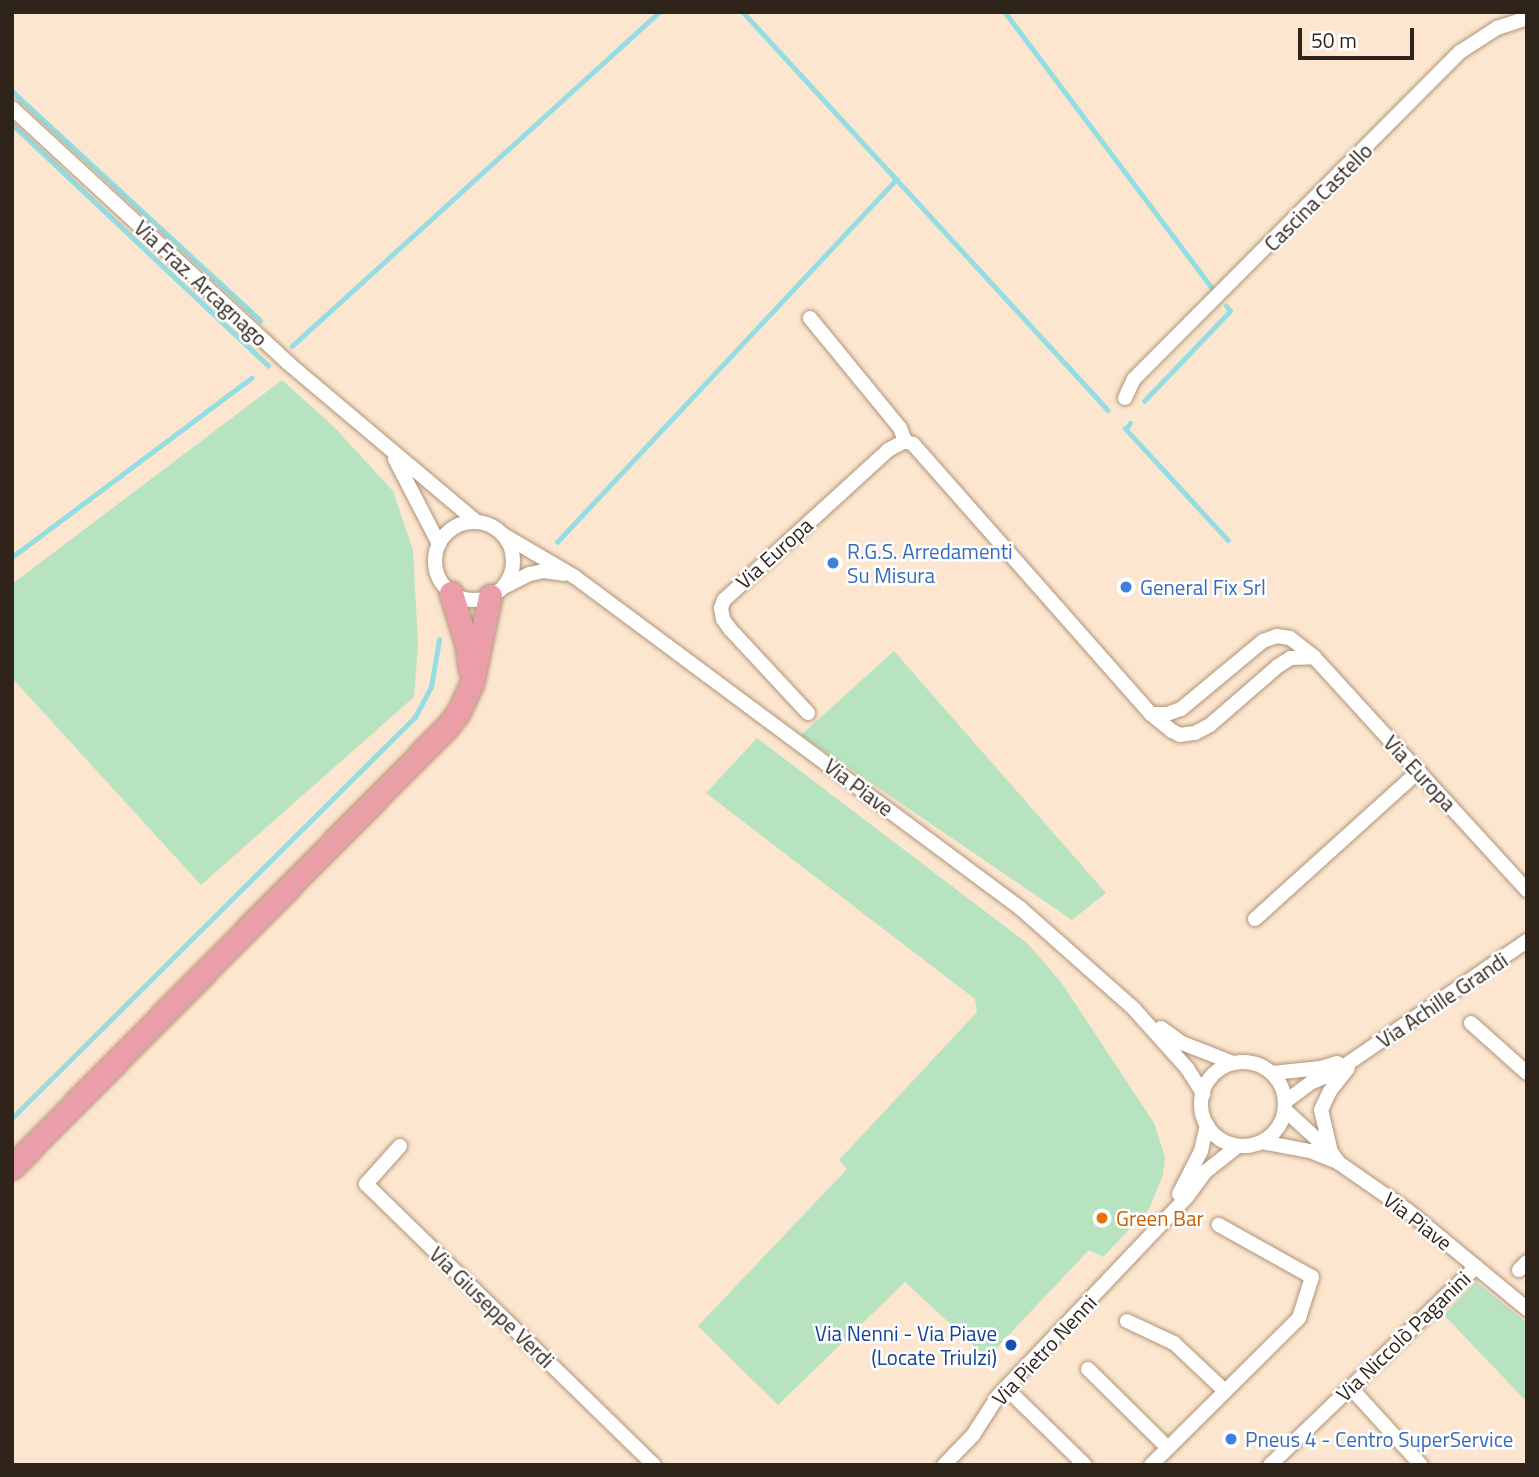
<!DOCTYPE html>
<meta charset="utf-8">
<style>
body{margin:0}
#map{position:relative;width:1539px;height:1477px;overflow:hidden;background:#fde6cf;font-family:"Titillium Web",sans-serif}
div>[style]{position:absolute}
.green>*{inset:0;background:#b8e3c0}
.stream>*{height:4.5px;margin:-2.25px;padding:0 2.25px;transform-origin:2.25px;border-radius:2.25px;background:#95dde2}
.roads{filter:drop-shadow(0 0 2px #ae9479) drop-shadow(0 0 2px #ae9479)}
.minor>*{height:14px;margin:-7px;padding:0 7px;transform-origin:7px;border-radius:7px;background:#fff}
.minor>.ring{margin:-7px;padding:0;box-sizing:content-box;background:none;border:14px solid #fff;border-radius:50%}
.trunk>*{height:23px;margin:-11.5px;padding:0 11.5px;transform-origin:11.5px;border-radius:11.5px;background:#ea9ea8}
.dots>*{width:19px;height:19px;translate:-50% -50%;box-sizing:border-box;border:4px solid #fff;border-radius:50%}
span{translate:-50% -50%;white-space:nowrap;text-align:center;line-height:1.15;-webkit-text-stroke:5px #fff;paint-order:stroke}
.street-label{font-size:21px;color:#2f2419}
.shop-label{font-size:21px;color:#366cbe}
.left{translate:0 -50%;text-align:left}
.food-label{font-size:21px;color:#c56008}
.transit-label{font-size:21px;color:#164399}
.right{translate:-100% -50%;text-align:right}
.frame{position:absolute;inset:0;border:14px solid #2f2419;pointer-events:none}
.scale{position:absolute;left:1298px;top:28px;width:116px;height:32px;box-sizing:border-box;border:4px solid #2f2419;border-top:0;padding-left:9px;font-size:21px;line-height:24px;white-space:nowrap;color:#2f2419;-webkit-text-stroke:5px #fff;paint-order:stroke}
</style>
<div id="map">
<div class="green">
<div style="clip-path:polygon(282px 380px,334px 427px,393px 491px,413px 550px,418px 646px,414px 697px,201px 885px,12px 678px,12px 584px)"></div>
<div style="clip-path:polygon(894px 651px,1106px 893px,1072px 920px,801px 735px)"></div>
<div style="clip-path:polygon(757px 738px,1027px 943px,1061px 982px,1154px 1123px,1165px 1157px,1163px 1175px,1149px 1209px,1103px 1257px,1089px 1250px,987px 1358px,905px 1282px,778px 1405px,698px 1326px,847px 1169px,839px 1160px,977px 1012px,975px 999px,706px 793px)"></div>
<div style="clip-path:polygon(1476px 1282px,1527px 1323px,1527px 1402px,1444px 1315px)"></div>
</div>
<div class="stream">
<div style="left:743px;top:12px;width:540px;rotate:47.48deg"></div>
<div style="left:1005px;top:12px;width:345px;rotate:53.1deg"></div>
<div style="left:12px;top:91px;width:338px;rotate:42.7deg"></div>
<div style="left:12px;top:124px;width:352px;rotate:43.3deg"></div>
<div style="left:292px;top:346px;width:496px;rotate:-42.3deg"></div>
<div style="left:1144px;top:401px;width:124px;rotate:-46.3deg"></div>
<div style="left:1230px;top:311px;width:6px;rotate:-129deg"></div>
<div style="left:1125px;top:428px;width:152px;rotate:47.4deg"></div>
<div style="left:1126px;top:429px;width:7px;rotate:-56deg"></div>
<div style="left:557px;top:542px;width:497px;rotate:-46.9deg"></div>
<div style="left:12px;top:557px;width:299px;rotate:-36.8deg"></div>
<div style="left:12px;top:1118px;width:569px;rotate:-44.86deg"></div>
<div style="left:415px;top:717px;width:34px;rotate:-62deg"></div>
<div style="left:431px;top:687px;width:48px;rotate:-80.3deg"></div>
</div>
<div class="roads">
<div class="minor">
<div style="left:12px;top:108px;width:376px;rotate:42.7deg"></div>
<div style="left:288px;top:363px;width:247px;rotate:40.1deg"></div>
<div style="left:810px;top:318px;width:142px;rotate:50.7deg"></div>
<div style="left:900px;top:428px;width:14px;rotate:69deg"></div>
<div style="left:1125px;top:398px;width:21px;rotate:-65deg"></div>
<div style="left:1134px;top:379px;width:462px;rotate:-45.1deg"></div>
<div style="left:1460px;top:52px;width:44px;rotate:-33deg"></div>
<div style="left:1497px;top:28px;width:32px;rotate:-18deg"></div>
<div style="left:395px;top:459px;width:96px;rotate:62.6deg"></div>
<div class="ring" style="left:435px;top:522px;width:64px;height:64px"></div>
<div style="left:502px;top:534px;width:85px;rotate:30.5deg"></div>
<div style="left:575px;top:577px;width:555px;rotate:36.64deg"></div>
<div style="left:1020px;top:908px;width:152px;rotate:41.5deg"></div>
<div style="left:1134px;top:1009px;width:79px;rotate:48.1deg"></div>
<div style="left:1187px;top:1068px;width:31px;rotate:58deg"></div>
<div style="left:504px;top:587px;width:29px;rotate:-27deg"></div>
<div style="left:530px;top:574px;width:13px;rotate:-13deg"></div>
<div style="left:543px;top:571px;width:21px;rotate:8deg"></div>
<div style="left:808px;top:713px;width:115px;rotate:-132.9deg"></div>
<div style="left:730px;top:629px;width:12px;rotate:-125deg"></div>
<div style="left:723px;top:619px;width:11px;rotate:-100deg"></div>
<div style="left:721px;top:608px;width:9px;rotate:-69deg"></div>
<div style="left:724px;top:600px;width:222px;rotate:-42.4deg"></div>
<div style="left:888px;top:450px;width:19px;rotate:-28deg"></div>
<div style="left:905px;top:441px;width:9px;rotate:21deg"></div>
<div style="left:913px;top:444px;width:360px;rotate:48.6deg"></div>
<div style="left:1151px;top:714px;width:27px;rotate:39deg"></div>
<div style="left:1172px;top:731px;width:9px;rotate:27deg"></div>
<div style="left:1180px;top:735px;width:15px;rotate:-8deg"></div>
<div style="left:1195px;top:733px;width:17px;rotate:-28deg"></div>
<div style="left:1210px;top:725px;width:90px;rotate:-40.9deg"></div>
<div style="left:1278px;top:666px;width:15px;rotate:-32deg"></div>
<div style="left:1291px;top:658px;width:23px;rotate:-2deg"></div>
<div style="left:1151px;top:714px;width:16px"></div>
<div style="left:1167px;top:714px;width:15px;rotate:-20deg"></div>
<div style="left:1181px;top:709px;width:107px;rotate:-39.7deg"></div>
<div style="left:1263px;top:641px;width:15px;rotate:-20deg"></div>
<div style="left:1277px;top:636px;width:13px;rotate:9deg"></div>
<div style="left:1290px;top:638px;width:31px;rotate:38deg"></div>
<div style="left:1314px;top:657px;width:316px;rotate:47.6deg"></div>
<div style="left:1255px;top:919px;width:221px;rotate:-42.1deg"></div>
<div style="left:1471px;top:1023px;width:75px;rotate:41.8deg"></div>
<div style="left:1161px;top:1028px;width:26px;rotate:36deg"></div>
<div style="left:1182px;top:1043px;width:55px;rotate:21.4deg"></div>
<div class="ring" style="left:1201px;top:1062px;width:70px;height:70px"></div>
<div style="left:1272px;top:1073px;width:49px;rotate:-5.8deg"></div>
<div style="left:1321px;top:1068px;width:17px;rotate:-17deg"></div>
<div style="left:1285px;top:1102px;width:34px;rotate:-37deg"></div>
<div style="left:1312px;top:1082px;width:24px;rotate:-22deg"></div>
<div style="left:1334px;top:1073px;width:234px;rotate:-34.4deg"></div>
<div style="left:1285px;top:1110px;width:62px;rotate:42.4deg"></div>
<div style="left:1262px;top:1142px;width:49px;rotate:10.6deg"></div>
<div style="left:1310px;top:1151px;width:31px;rotate:22deg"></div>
<div style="left:1339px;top:1163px;width:83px;rotate:34.7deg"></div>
<div style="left:1407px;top:1210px;width:156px;rotate:39.5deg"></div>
<div style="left:400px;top:1146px;width:51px;rotate:131.8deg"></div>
<div style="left:366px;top:1184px;width:402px;rotate:44.3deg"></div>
<div style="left:1339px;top:1163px;width:14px;rotate:-126deg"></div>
<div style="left:1331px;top:1152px;width:43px;rotate:-103.4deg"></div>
<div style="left:1321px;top:1110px;width:21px;rotate:-65deg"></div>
<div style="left:1330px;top:1091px;width:29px;rotate:-52deg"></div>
<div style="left:1179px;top:1194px;width:48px;rotate:-62.9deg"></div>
<div style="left:1201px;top:1151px;width:27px;rotate:-77deg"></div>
<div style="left:1519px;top:1270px;width:11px;rotate:-45deg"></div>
<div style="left:1127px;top:1321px;width:52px;rotate:25.1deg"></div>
<div style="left:1174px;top:1343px;width:70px;rotate:43.3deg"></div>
<div style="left:1088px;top:1369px;width:112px;rotate:44.6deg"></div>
<div style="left:1350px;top:1387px;width:105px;rotate:47.7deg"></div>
<div style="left:1006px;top:1388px;width:110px;rotate:44.3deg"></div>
<div style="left:944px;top:1465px;width:42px;rotate:-46deg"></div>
<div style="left:973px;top:1435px;width:46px;rotate:-57.3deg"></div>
<div style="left:998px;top:1396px;width:274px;rotate:-46.5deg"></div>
<div style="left:1187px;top:1197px;width:31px;rotate:-54deg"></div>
<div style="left:1205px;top:1172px;width:42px;rotate:-38.2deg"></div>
<div style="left:1151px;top:1465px;width:209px;rotate:-44.8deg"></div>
<div style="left:1299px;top:1318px;width:43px;rotate:-72.4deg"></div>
<div style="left:1312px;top:1277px;width:107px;rotate:-150.8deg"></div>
<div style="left:1270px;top:1465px;width:286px;rotate:-43.9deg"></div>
</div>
<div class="trunk">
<div style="left:451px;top:593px;width:54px;rotate:72.9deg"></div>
<div style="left:467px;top:645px;width:24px;rotate:83deg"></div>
<div style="left:12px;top:1167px;width:617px;rotate:-45.33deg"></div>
<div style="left:446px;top:728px;width:19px;rotate:-51deg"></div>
<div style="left:458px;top:713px;width:33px;rotate:-65deg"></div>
<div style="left:472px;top:683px;width:89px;rotate:-78.3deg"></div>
</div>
</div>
<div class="dots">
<div style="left:833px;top:563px;background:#3f7fe0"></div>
<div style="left:1126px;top:587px;background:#3f7fe0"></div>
<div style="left:1102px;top:1218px;background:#e8710a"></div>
<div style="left:1011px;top:1345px;background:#1a4fb4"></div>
<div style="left:1231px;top:1439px;background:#3f7fe0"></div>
</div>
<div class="street-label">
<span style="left:1318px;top:197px;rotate:-45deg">Cascina Castello</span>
<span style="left:201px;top:283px;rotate:43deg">Via Fraz. Arcagnago</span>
<span style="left:774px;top:553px;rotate:-42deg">Via Europa</span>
<span style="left:1420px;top:773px;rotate:47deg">Via Europa</span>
<span style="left:859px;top:787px;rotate:37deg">Via Piave</span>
<span style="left:1442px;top:1000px;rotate:-34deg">Via Achille Grandi</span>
<span style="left:1418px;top:1221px;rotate:38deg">Via Piave</span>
<span style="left:492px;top:1307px;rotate:44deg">Via Giuseppe Verdi</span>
<span style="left:1403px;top:1336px;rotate:-44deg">Via Niccolò Paganini</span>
<span style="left:1044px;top:1350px;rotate:-47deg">Via Pietro Nenni</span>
</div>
<div class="shop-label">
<span class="left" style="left:847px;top:563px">R.G.S. Arredamenti<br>Su Misura</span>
<span class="left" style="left:1140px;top:587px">General Fix Srl</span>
<span class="left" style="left:1245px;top:1439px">Pneus 4 - Centro SuperService</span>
</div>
<div class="food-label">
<span class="left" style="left:1116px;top:1218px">Green Bar</span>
</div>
<div class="transit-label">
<span class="right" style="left:997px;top:1345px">Via Nenni - Via Piave<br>(Locate Triulzi)</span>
</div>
<div class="frame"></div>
<div class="scale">50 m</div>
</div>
